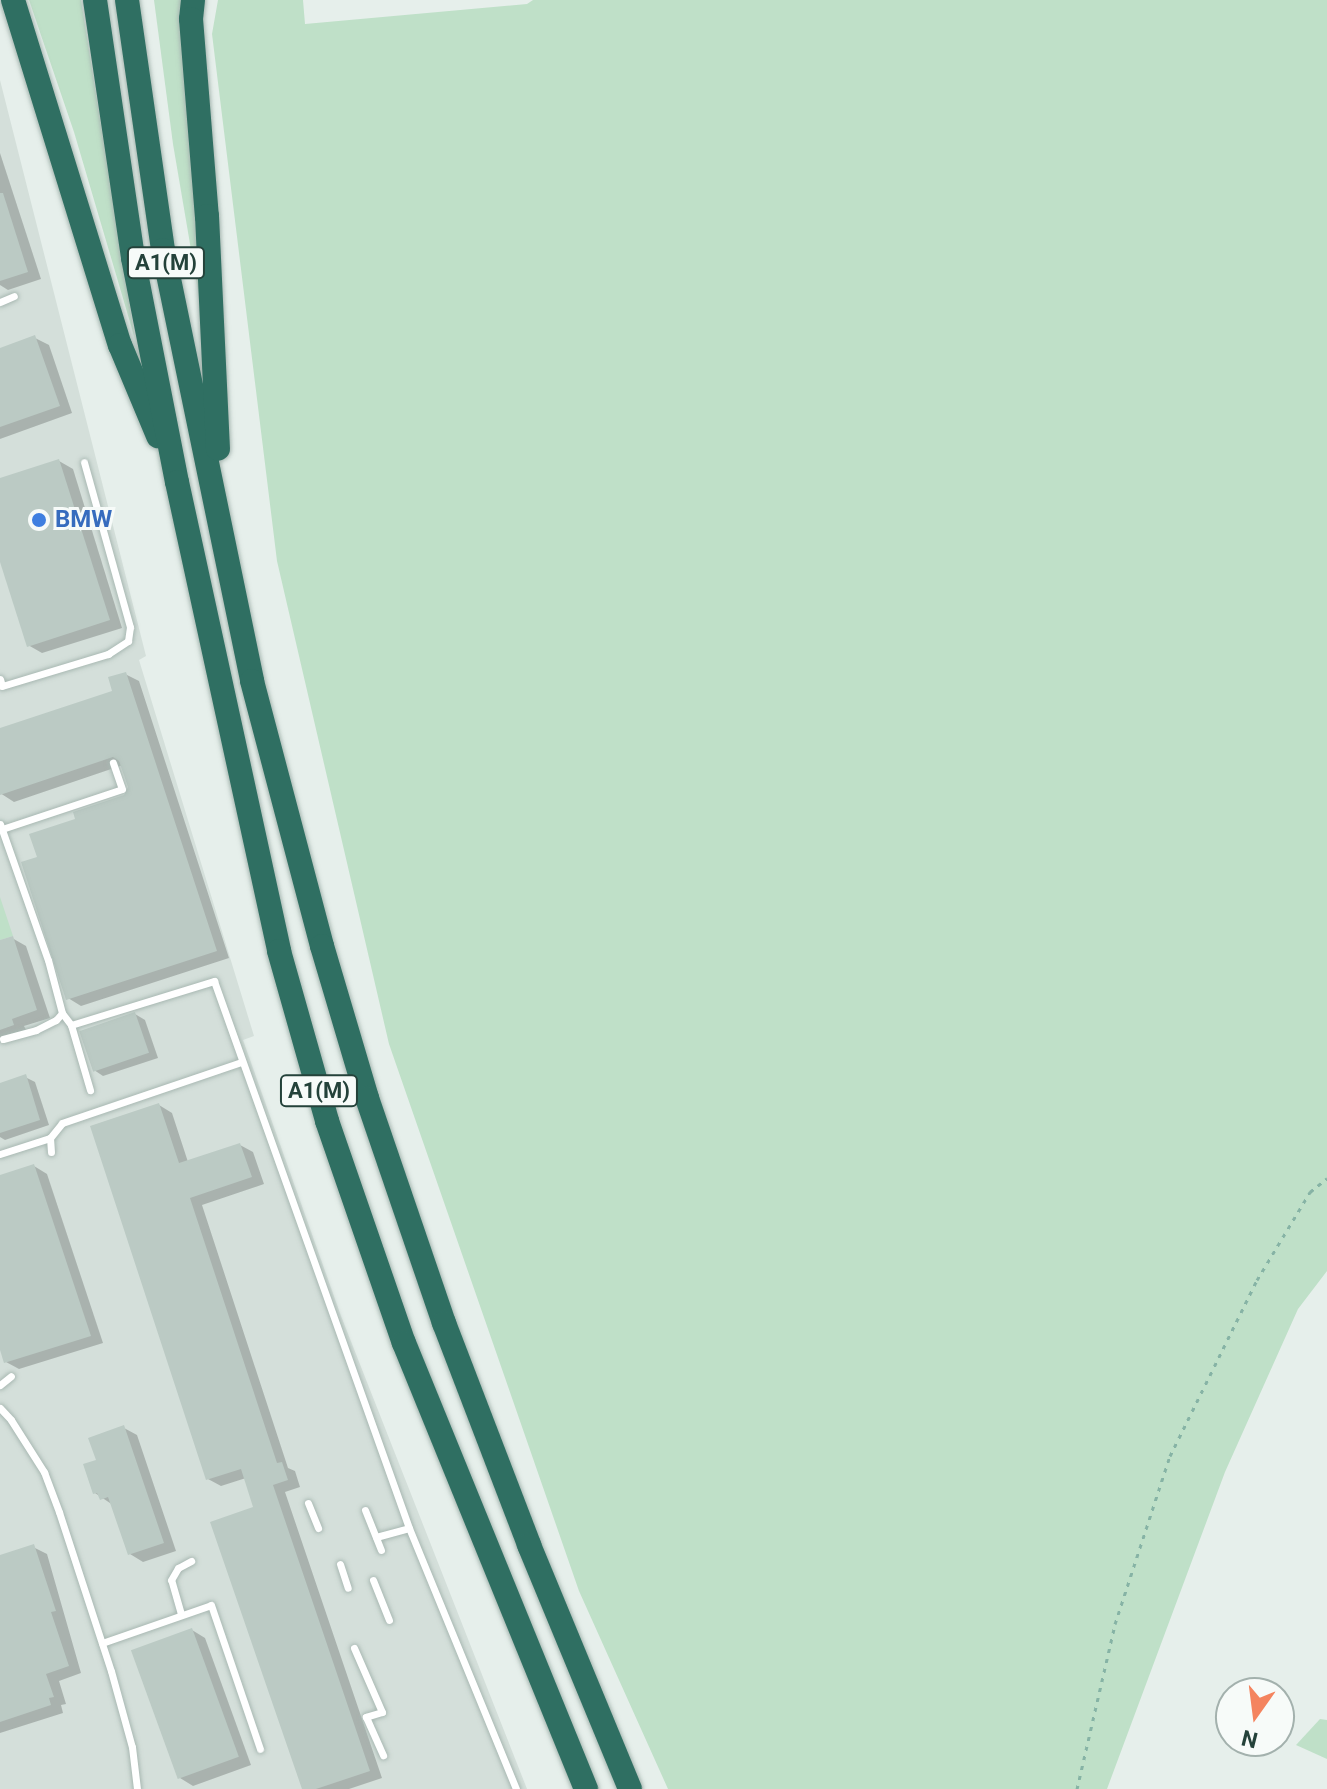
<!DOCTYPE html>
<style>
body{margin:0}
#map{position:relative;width:1327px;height:1789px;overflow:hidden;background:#e6efeb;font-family:Roboto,sans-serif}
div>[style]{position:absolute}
.built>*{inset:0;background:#d4dfda}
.green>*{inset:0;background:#bfe0c8}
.shadow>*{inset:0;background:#0003}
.building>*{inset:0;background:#bbcac4;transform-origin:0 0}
.path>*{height:3px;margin-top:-1.5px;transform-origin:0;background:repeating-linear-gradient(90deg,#86b3a5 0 4px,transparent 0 10px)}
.roads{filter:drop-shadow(0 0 2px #a8b8b2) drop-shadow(0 0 2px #a8b8b2)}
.service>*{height:7px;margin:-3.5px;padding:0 3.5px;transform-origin:3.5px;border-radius:3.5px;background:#fff}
.motorway>*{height:24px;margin:-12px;padding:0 12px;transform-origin:12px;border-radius:12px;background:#2f6f62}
.dots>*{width:22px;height:22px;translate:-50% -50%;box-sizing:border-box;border:4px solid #f7fbf9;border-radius:50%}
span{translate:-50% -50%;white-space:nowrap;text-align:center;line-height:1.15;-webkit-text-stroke:6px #f7fbf9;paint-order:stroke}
.shield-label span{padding:2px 6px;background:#f7fbf9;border:2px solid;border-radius:6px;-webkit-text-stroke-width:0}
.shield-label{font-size:22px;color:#24423a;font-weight:700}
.shop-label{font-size:24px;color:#366cbe;font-weight:700}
.left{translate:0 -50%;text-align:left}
.north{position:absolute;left:1215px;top:1677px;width:80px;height:80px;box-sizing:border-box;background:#f7fbf9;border:2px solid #a3b1ad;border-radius:50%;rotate:194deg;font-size:22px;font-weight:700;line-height:32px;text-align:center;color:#24423a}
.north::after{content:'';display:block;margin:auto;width:28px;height:36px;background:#f4845f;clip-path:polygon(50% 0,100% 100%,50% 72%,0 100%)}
</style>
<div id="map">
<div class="built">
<div style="clip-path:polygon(0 80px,146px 656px,139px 660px,254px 1036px,243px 1040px,341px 1316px,527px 1789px,0 1789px)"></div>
</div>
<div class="green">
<div style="clip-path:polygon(29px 0,81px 0,135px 339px,74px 132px)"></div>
<div style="clip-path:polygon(154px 0,185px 0,209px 355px,173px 144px)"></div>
<div style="clip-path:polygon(218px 0,303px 0,305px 24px,527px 4px,533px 0,1327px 0,1327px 1271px,1298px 1309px,1225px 1472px,1107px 1789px,668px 1789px,579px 1591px,389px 1044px,277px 561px,212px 34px)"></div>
<div style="clip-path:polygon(0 897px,13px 936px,0 940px)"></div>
<div style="clip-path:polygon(1320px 1719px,1327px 1720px,1327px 1759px,1296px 1745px)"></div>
</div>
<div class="shadow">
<div style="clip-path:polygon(0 153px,41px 279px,8px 290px,0 285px)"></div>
<div style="clip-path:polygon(35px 338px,49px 345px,72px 413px,0 439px,0 350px)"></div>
<div style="clip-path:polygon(59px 461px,73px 469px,122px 628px,42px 653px,28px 645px,0 555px,0 480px)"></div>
<div style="clip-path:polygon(125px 674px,139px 681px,229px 958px,81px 1006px,68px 998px,39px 858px,78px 820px,125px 797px,130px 787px,123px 765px,14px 802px,0 793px,0 730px,115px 692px)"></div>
<div style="clip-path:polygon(12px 938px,26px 946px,50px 1018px,24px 1026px,27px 1032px,0 1041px,0 942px)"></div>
<div style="clip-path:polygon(135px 1014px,145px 1020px,158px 1058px,103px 1076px,94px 1070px)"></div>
<div style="clip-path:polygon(25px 1077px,35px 1082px,49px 1125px,5px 1140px,0 1137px,0 1085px)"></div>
<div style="clip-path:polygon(159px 1105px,172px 1113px,188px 1162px,240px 1145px,253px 1152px,264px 1184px,202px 1205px,288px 1468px,295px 1471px,300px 1487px,285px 1492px,382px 1778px,349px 1789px,304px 1789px,256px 1508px,246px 1478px,221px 1486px,208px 1479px)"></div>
<div style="clip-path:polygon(34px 1166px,47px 1174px,103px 1343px,19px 1369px,6px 1362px,0 1344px,0 1177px)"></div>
<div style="clip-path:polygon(124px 1428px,137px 1435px,176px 1551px,143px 1562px,130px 1554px,113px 1505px,95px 1493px,98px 1461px)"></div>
<div style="clip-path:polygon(33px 1547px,47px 1554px,81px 1673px,59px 1681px,66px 1704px,61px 1705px,63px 1713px,0 1733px,0 1558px)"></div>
<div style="clip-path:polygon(192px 1630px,205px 1638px,251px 1765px,193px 1786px,180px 1778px)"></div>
</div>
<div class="building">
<div style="clip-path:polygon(0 193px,3px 193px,28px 272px,0 281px)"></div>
<div style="clip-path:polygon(35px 335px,60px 406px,0 427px,0 348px)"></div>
<div style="clip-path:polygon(59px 459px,110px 620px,27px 647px,0 562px,0 478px)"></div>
<div style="clip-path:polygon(126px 672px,217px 951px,66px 1000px,21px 862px,37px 857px,29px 834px,75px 819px,73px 812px,124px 795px,128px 787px,119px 761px,113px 757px,0 795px,0 728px,112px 691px,108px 677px)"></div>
<div style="clip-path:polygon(13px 936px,37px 1010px,12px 1019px,14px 1025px,0 1030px,0 940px)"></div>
<div style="left:135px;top:1012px;width:43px;height:59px;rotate:71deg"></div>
<div style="clip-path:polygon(26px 1074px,40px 1120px,0 1133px,0 1083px)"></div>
<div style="clip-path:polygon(159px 1103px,179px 1163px,240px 1143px,252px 1177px,190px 1198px,277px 1463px,282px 1462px,288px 1480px,273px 1485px,370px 1771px,316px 1789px,302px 1789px,210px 1522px,253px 1507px,241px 1469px,206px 1480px,90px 1126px)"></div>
<div style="clip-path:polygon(34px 1164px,91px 1336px,4px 1363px,0 1350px,0 1175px)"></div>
<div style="clip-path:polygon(124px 1425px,164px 1543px,128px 1555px,108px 1497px,100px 1500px,97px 1493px,93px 1494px,83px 1464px,96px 1460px,88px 1438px)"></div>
<div style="clip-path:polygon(34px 1544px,56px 1611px,51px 1612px,69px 1666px,46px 1674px,54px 1697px,49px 1698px,51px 1705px,0 1722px,0 1555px)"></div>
<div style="left:192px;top:1628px;width:137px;height:65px;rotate:70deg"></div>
</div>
<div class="path">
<div style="left:1077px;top:1789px;width:169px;rotate:-77deg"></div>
<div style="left:1115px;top:1624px;width:177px;rotate:-71.9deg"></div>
<div style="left:1170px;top:1456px;width:196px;rotate:-63.7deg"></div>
<div style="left:1257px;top:1280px;width:103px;rotate:-58.9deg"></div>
<div style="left:1310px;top:1192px;width:22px;rotate:-39deg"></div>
</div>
<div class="roads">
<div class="service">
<div style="left:0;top:302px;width:15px;rotate:-23deg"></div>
<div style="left:0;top:679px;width:7px;rotate:74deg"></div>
<div style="left:2px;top:686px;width:111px;rotate:-16.8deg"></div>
<div style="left:108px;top:654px;width:24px;rotate:-33deg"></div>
<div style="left:128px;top:641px;width:14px;rotate:-82deg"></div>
<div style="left:130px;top:627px;width:171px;rotate:-105.6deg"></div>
<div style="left:0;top:824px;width:144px;rotate:70.6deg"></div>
<div style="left:48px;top:960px;width:55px;rotate:75.2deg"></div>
<div style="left:62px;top:1013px;width:15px;rotate:53deg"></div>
<div style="left:71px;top:1025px;width:68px;rotate:73.7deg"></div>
<div style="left:2px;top:829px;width:126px;rotate:-18.4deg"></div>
<div style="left:122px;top:789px;width:28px;rotate:-109deg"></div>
<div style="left:71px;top:1025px;width:150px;rotate:-17.1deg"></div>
<div style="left:214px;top:981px;width:581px;rotate:70.38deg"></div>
<div style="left:409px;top:1528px;width:282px;rotate:67.7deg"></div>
<div style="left:3px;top:1039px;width:34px;rotate:-15deg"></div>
<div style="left:36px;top:1030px;width:22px;rotate:-27deg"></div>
<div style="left:56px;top:1020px;width:9px;rotate:-49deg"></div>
<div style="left:51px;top:1152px;width:14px;rotate:-94deg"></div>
<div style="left:50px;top:1138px;width:19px;rotate:-51deg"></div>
<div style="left:62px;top:1123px;width:189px;rotate:-18.8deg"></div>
<div style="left:0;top:1154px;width:52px;rotate:-17.7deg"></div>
<div style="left:0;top:1385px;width:14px;rotate:-39deg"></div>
<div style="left:0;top:1408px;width:16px;rotate:47deg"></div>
<div style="left:11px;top:1420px;width:62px;rotate:57.6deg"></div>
<div style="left:44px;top:1472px;width:43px;rotate:69.4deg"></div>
<div style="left:59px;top:1512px;width:167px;rotate:71.9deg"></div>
<div style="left:111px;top:1671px;width:79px;rotate:74.6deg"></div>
<div style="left:132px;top:1747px;width:42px;rotate:83.2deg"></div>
<div style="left:308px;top:1503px;width:27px;rotate:68deg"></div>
<div style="left:365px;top:1510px;width:43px;rotate:68.2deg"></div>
<div style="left:376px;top:1537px;width:34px;rotate:-15deg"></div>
<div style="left:340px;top:1564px;width:25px;rotate:72deg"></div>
<div style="left:373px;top:1580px;width:43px;rotate:68.2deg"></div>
<div style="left:181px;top:1614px;width:35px;rotate:-106deg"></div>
<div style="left:171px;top:1580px;width:14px;rotate:-60deg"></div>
<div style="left:178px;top:1568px;width:15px;rotate:-28deg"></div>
<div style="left:102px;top:1643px;width:115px;rotate:-19.2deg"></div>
<div style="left:211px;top:1605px;width:152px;rotate:71.2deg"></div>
<div style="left:354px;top:1648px;width:70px;rotate:66.4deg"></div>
<div style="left:382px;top:1712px;width:17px;rotate:163deg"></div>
<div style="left:366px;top:1717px;width:42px;rotate:65.9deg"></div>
</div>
<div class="motorway">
<div style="left:13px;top:0;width:361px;rotate:72.8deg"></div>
<div style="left:120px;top:345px;width:99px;rotate:67.3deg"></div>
<div style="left:95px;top:0;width:261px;rotate:81.6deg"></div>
<div style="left:133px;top:258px;width:228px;rotate:78.9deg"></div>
<div style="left:177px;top:482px;width:480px;rotate:77.7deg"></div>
<div style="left:279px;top:951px;width:177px;rotate:74.2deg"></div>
<div style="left:327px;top:1121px;width:235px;rotate:70.9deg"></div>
<div style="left:404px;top:1343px;width:482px;rotate:67.8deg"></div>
<div style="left:127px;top:0;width:253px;rotate:81.8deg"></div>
<div style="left:163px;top:250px;width:440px;rotate:78.3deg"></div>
<div style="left:252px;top:681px;width:274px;rotate:75.2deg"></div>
<div style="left:322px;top:946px;width:159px;rotate:73.5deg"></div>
<div style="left:367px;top:1098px;width:238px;rotate:71.1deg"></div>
<div style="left:444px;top:1323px;width:238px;rotate:69deg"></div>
<div style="left:529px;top:1545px;width:264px;rotate:67.5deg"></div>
<div style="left:193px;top:0;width:19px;rotate:96deg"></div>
<div style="left:191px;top:19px;width:198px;rotate:85.4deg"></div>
<div style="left:207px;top:216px;width:233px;rotate:87.3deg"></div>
</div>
</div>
<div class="dots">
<div style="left:39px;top:520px;background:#3f7fe0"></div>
</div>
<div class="shield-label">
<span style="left:166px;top:263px">A1(M)</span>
<span style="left:319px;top:1091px">A1(M)</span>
</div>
<div class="shop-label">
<span class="left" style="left:55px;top:520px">BMW</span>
</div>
<div class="north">N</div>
</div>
